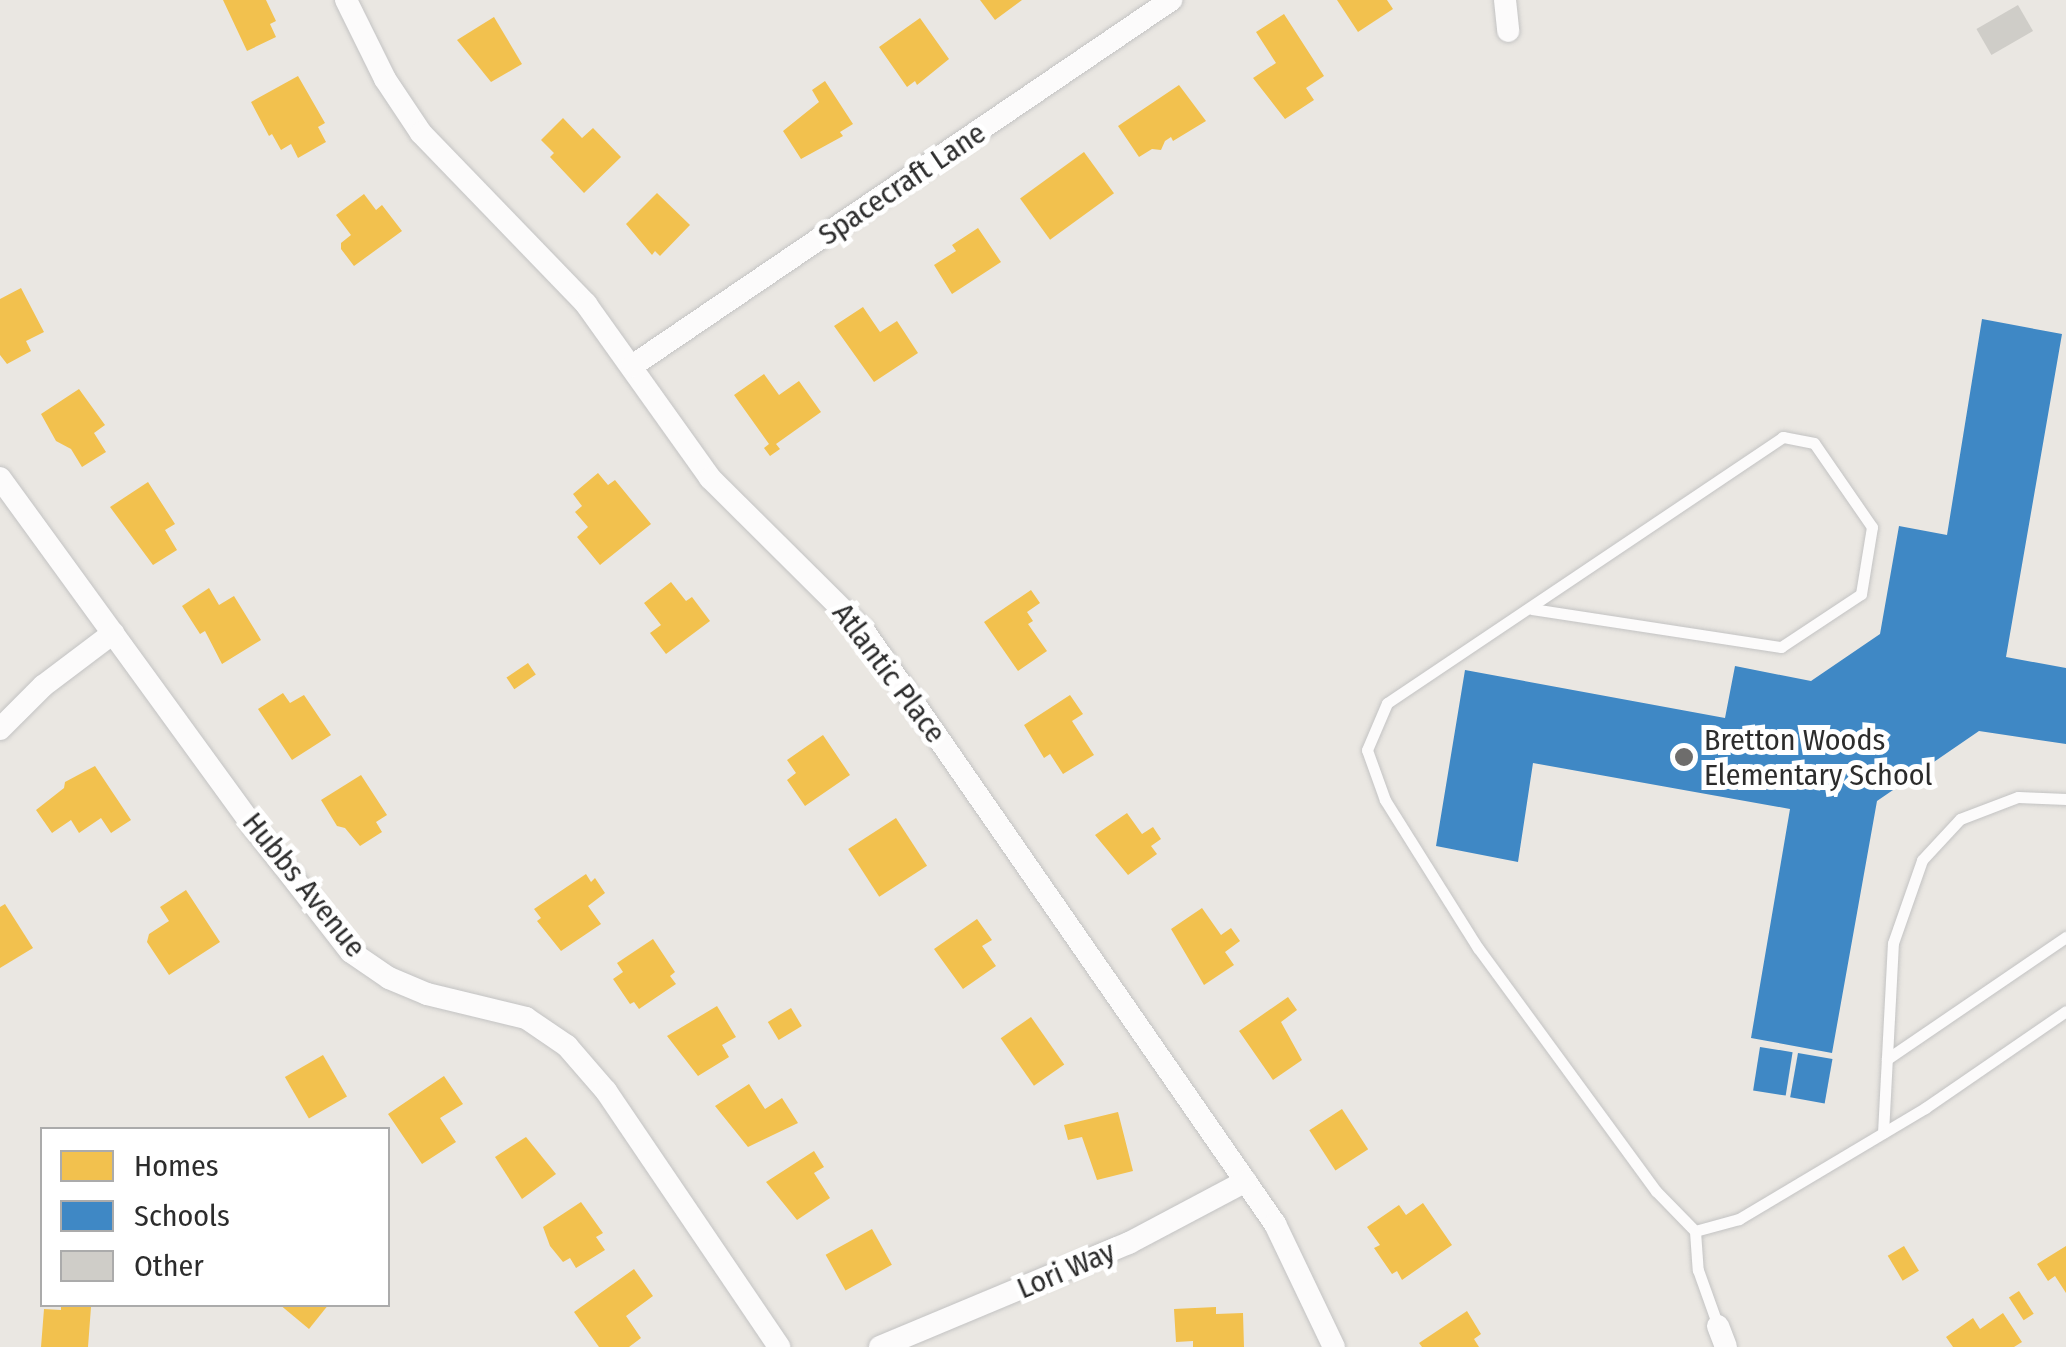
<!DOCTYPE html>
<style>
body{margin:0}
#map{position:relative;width:2066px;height:1347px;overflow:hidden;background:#eae7e2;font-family:"Fira Sans Condensed",sans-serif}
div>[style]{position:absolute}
.homes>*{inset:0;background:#f2c14e;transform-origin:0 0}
.schools>*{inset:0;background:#3f88c5;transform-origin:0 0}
.building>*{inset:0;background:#cfcdc8;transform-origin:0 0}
.roads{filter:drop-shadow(0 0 2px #c3c3c3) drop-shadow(0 0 2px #c3c3c3)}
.service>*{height:11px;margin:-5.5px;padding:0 5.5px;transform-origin:5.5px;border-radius:5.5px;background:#fcfbfb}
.minor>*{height:22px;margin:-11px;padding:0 11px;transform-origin:11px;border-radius:11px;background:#fcfbfb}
.dots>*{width:28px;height:28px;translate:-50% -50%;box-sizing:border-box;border:5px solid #fff;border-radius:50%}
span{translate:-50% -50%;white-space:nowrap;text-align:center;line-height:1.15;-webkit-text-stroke:10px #fff;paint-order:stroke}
.street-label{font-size:30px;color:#2c2c2c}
.poi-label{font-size:30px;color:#2c2c2c}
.left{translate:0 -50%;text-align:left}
.legend{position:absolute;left:40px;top:1127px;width:350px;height:180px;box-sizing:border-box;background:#fff;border:2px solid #ababab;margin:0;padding:12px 18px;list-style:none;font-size:30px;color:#2c2c2c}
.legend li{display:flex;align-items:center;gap:20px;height:50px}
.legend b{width:50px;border:2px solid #ababab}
</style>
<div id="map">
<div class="homes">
<div style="clip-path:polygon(223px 0,266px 0,276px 21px,270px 24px,276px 37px,247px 51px)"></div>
<div style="clip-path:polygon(980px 0,1022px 0,995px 20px)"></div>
<div style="clip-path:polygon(1337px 0,1387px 0,1393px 9px,1358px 32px)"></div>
<div style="clip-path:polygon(1284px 14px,1324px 76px,1306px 88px,1314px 100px,1285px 119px,1253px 78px,1276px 63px,1256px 32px)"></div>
<div style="clip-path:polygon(494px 17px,522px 64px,491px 82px,457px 40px)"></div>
<div style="clip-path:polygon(920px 18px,949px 59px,917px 85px,915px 81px,907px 87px,879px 47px)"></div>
<div style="clip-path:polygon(298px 76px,325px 123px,318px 127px,326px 142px,298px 158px,291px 144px,281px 150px,272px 134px,269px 136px,251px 102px)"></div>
<div style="clip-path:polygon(825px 81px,853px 124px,840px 132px,843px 136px,801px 159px,783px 131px,819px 102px,812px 90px)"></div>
<div style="clip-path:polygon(1179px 85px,1206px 121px,1173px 141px,1171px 137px,1165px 141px,1161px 150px,1152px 149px,1139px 157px,1118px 126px)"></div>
<div style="clip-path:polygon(563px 118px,582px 138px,593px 128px,621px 157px,584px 193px,550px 157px,554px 153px,541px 140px)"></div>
<div style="left:1084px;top:152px;width:51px;height:79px;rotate:54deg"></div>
<div style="clip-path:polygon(657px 193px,690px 225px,660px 256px,655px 251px,652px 255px,626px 224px)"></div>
<div style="clip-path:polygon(364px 194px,376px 210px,382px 205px,402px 231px,354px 266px,341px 249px,341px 243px,351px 235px,336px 215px)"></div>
<div style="clip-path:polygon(978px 228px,1001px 262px,952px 294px,934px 265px,956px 251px,952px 245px)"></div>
<div style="clip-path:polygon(21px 288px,44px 332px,26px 341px,31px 351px,7px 364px,0 355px,0 299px)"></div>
<div style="clip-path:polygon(863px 307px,880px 332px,897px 321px,918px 353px,874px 382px,834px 326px)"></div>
<div style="clip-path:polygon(764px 374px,779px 395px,799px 381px,821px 412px,776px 444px,780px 449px,770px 456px,764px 448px,769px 444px,734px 395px)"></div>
<div style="clip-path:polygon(79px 389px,105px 425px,94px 433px,106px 452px,82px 467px,71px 449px,56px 441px,41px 414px)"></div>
<div style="clip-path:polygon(598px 473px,608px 485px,615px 480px,651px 524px,600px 565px,577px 537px,588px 527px,575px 512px,582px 506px,573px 494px)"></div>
<div style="clip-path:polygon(148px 482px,175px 524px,165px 530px,177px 550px,153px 565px,110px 507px)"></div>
<div style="clip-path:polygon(671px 582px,686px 601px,692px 597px,710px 621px,666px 654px,650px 633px,661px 625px,644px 603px)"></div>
<div style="clip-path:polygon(209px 588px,219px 605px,234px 596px,261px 640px,222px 664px,205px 631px,200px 634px,182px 606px)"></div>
<div style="clip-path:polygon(1031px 590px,1040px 603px,1027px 612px,1033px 621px,1028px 624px,1047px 651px,1018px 671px,984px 622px)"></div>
<div style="left:528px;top:663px;width:14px;height:26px;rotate:56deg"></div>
<div style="clip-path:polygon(283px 693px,290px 703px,304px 695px,331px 735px,292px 760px,258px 709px)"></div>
<div style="clip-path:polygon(1070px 695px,1083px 714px,1072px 721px,1094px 755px,1063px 774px,1050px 754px,1044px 758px,1024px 725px)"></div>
<div style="clip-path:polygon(823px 735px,850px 775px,805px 806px,787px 780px,796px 773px,787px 760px)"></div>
<div style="clip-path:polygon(95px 766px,131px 820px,111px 833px,101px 818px,79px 833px,71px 820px,52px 833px,36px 810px,64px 788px,65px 782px)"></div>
<div style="clip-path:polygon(361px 775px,387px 815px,376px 822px,382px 832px,360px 846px,345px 828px,337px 826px,321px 800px)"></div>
<div style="clip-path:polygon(1127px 813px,1142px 834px,1153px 827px,1161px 839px,1151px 846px,1157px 854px,1128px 875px,1095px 835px)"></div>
<div style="left:896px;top:818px;width:57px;height:57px;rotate:57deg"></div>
<div style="clip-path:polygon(586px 874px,591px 882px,595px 878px,605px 893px,588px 906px,601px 924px,561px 951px,537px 921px,541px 918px,534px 909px)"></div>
<div style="clip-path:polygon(186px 890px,220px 942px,169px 975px,147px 942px,149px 934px,169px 921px,160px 907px)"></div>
<div style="clip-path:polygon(5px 904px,33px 948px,0 968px,0 907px)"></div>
<div style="clip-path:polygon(1202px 908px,1221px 935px,1231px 928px,1240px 941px,1225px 952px,1234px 965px,1204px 985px,1171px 929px)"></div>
<div style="clip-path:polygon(977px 919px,992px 940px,982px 946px,996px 966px,963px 989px,934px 949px)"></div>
<div style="clip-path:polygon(653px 939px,675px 972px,670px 976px,676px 984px,639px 1009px,634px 1002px,630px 1004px,613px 979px,623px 972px,617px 963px)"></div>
<div style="clip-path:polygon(1288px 997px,1297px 1010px,1281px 1022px,1302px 1060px,1273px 1080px,1239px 1031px)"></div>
<div style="clip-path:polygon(717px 1006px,736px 1037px,722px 1045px,729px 1057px,698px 1076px,667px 1036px)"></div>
<div style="left:791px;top:1008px;width:21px;height:27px;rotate:59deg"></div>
<div style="left:1031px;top:1017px;width:58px;height:37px;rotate:55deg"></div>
<div style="left:323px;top:1055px;width:48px;height:44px;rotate:60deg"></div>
<div style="clip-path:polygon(444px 1076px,463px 1104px,440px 1118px,456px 1142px,422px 1164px,388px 1114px)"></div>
<div style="clip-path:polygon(749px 1084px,765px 1109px,782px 1098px,798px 1123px,748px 1147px,715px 1106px)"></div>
<div style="left:1342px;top:1109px;width:48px;height:39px;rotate:57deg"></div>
<div style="clip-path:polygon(1118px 1112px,1133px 1171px,1097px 1180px,1082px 1137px,1068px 1140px,1064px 1125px)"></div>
<div style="clip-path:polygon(526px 1137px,556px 1174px,522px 1199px,495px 1157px)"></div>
<div style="clip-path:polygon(814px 1151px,824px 1167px,814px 1173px,830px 1198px,797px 1220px,766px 1182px)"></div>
<div style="clip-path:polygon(581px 1202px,603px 1233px,596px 1237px,605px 1250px,576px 1268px,570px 1258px,563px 1262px,550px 1246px,543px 1227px)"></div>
<div style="clip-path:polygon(1423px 1203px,1452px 1245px,1402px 1280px,1397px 1271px,1392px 1274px,1374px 1248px,1380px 1245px,1367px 1227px,1399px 1205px,1406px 1215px)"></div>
<div style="left:872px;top:1229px;width:41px;height:53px;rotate:61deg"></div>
<div style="left:1904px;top:1246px;width:29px;height:19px;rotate:59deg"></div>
<div style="clip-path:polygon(2066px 1246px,2066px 1293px,2055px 1276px,2048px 1281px,2037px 1264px)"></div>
<div style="clip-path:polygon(634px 1269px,653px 1296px,626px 1316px,641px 1338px,629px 1347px,599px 1347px,574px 1312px)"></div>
<div style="left:2019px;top:1291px;width:27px;height:12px;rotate:57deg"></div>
<div style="clip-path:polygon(61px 1304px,91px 1307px,88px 1347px,41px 1347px,44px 1309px,61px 1310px)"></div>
<div style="clip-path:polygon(279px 1304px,329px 1304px,309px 1329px)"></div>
<div style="clip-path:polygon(1216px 1307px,1216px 1314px,1243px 1313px,1244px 1347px,1193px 1347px,1193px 1341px,1176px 1342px,1174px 1309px)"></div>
<div style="clip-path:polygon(1467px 1311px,1481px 1334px,1474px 1339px,1479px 1347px,1422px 1347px,1419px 1343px)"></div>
<div style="clip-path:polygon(2003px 1313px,2022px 1342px,2014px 1347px,1953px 1347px,1946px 1337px,1973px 1318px,1980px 1329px)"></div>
</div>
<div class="schools">
<div style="clip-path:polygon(1982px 319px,2062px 334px,2006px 657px,2066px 668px,2066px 744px,1979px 731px,1877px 801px,1832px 1053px,1751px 1038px,1790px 809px,1533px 763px,1518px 862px,1436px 846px,1465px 670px,1725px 718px,1735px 666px,1811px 681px,1880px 634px,1899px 526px,1947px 535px)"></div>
<div style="left:1760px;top:1047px;width:33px;height:44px;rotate:9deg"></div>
<div style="left:1798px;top:1053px;width:35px;height:45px;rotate:10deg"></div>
</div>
<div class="building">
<div style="left:2018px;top:5px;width:30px;height:48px;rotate:60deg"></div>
</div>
<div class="roads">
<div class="service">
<div style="left:1532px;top:609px;width:252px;rotate:8.7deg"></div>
<div style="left:1781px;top:647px;width:96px;rotate:-33.5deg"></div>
<div style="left:1861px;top:594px;width:68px;rotate:-80.7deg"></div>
<div style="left:1872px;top:527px;width:102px;rotate:-124.6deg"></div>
<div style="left:1814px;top:443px;width:32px;rotate:-169deg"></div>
<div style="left:1783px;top:437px;width:477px;rotate:146.1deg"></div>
<div style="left:1387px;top:703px;width:51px;rotate:113.1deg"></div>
<div style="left:1367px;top:750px;width:53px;rotate:70.2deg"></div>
<div style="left:1385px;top:800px;width:175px;rotate:57.9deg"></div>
<div style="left:1478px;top:948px;width:301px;rotate:53.8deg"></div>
<div style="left:1656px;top:1191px;width:56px;rotate:45.7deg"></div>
<div style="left:1887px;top:1059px;width:217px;rotate:-34.3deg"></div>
<div style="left:1883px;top:1133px;width:190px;rotate:-87deg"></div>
<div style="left:1893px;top:943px;width:88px;rotate:-70.7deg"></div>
<div style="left:1922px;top:860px;width:56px;rotate:-47.2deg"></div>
<div style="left:1960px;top:819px;width:62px;rotate:-20.8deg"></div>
<div style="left:2018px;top:797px;width:48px;rotate:2.4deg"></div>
<div style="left:1695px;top:1231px;width:46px;rotate:-15.3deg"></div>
<div style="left:1739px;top:1219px;width:217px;rotate:-30.8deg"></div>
<div style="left:1925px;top:1108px;width:171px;rotate:-34.5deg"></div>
<div style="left:1695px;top:1231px;width:39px;rotate:86deg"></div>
<div style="left:1698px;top:1270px;width:59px;rotate:70.3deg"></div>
</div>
<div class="minor">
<div style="left:346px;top:0;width:88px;rotate:63.7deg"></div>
<div style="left:385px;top:79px;width:65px;rotate:56.3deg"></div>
<div style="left:421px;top:133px;width:238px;rotate:46deg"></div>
<div style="left:586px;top:304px;width:214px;rotate:54.5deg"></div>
<div style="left:710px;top:478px;width:217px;rotate:44.8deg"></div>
<div style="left:864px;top:631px;width:722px;rotate:55.27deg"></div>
<div style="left:1275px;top:1224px;width:136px;rotate:64.4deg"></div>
<div style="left:1505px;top:0;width:31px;rotate:84deg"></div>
<div style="left:632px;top:366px;width:652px;rotate:-34.18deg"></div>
<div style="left:0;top:478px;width:432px;rotate:54deg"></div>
<div style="left:254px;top:828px;width:157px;rotate:52deg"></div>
<div style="left:351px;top:952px;width:46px;rotate:34.4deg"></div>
<div style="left:389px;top:978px;width:41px;rotate:22.8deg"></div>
<div style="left:427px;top:994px;width:102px;rotate:13.6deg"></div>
<div style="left:526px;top:1018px;width:50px;rotate:34.3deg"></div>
<div style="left:567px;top:1046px;width:60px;rotate:49.1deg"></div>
<div style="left:606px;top:1091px;width:309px;rotate:55.9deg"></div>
<div style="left:0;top:729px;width:61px;rotate:-45deg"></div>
<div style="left:43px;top:686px;width:88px;rotate:-37.1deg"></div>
<div style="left:1718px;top:1326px;width:22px;rotate:69deg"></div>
<div style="left:880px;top:1347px;width:270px;rotate:-22.7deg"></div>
<div style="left:1129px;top:1243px;width:132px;rotate:-27.9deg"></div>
</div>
</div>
<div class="dots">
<div style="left:1684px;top:757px;background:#6e6d6c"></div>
</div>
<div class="street-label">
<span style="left:902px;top:184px;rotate:-34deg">Spacecraft Lane</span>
<span style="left:889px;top:673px;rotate:53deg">Atlantic Place</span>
<span style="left:304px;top:885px;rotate:51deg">Hubbs Avenue</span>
<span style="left:1066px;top:1270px;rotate:-23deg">Lori Way</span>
</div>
<div class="poi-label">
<span class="left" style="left:1704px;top:757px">Bretton Woods<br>Elementary School</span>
</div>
<ul class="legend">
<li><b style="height:28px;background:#f2c14e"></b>Homes</li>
<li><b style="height:28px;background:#3f88c5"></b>Schools</li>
<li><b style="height:28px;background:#cfcdc8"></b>Other</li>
</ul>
</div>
